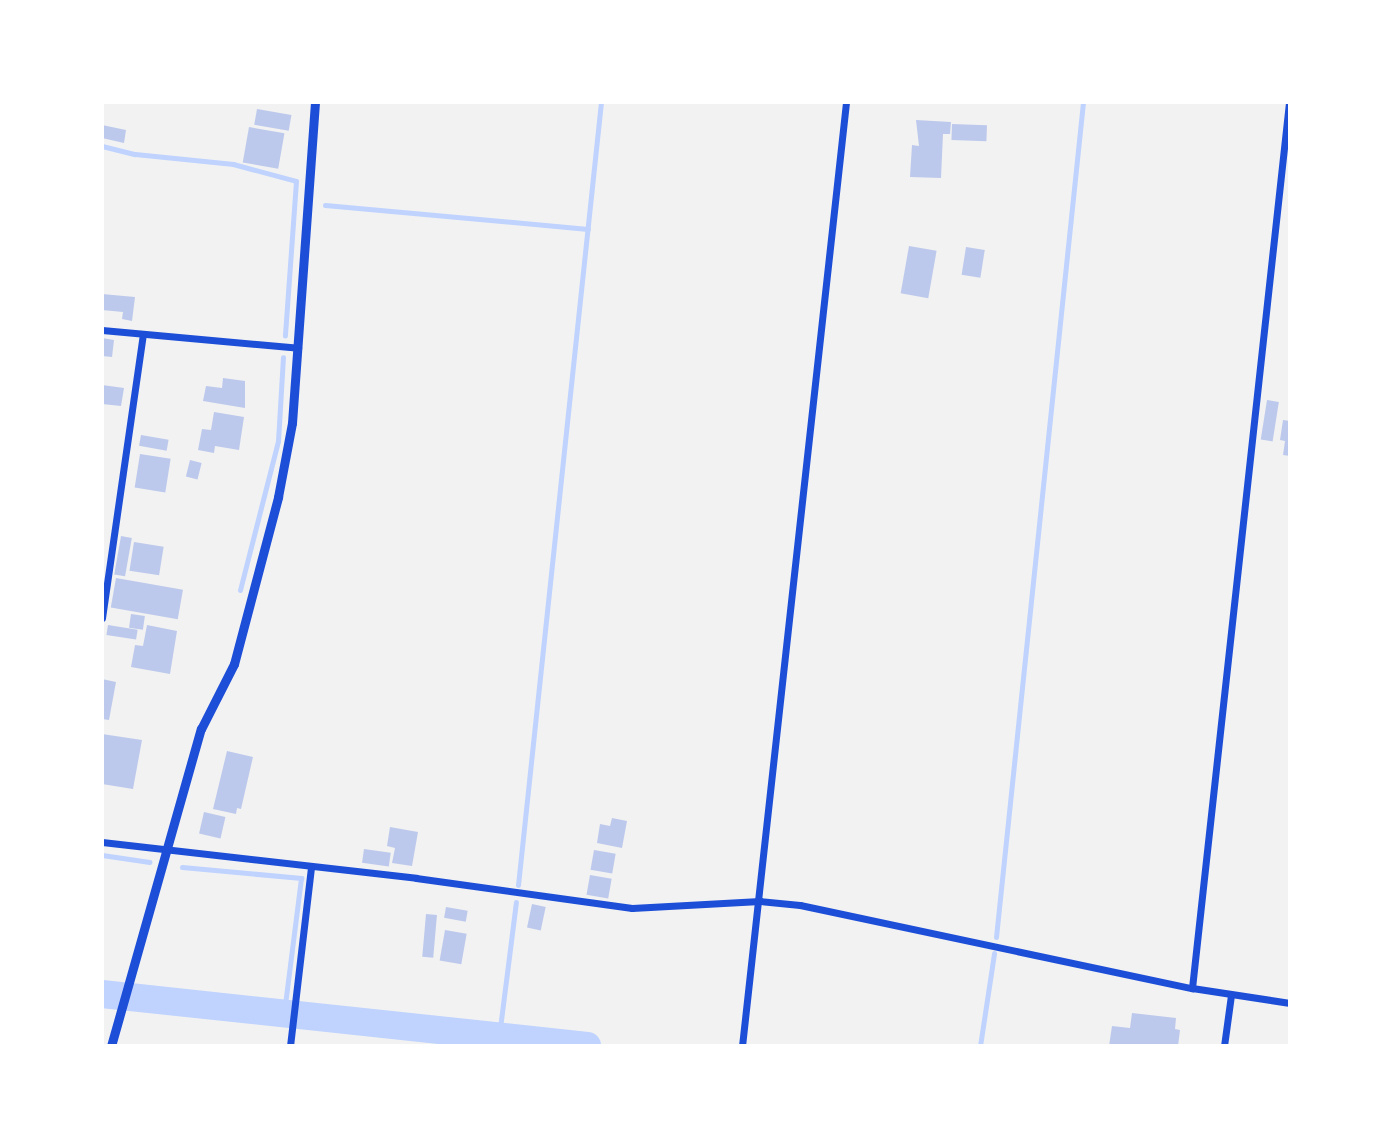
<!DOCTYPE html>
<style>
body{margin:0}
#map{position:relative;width:1392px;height:1148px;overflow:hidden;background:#f2f2f2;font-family:"DM Sans",sans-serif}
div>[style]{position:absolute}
.stream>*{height:5px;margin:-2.5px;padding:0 2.5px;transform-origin:2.5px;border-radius:2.5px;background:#bfd3fe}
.river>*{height:28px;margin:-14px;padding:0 14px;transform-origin:14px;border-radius:14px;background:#bfd3fe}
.building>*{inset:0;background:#bdc9ec;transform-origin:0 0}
.minor>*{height:7px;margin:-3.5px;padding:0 3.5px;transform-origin:3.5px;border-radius:3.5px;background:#1d4ed8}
.tertiary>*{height:9px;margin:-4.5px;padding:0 4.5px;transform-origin:4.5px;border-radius:4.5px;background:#1d4ed8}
span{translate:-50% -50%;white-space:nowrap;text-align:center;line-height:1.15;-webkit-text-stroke:7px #fff;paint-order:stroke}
.frame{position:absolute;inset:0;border:104px solid #fff;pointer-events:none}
</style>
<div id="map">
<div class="stream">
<div style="left:102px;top:146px;width:34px;rotate:14deg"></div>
<div style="left:135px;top:154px;width:99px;rotate:5.8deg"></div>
<div style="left:233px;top:164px;width:65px;rotate:15.1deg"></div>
<div style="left:296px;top:181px;width:155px;rotate:94.1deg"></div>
<div style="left:325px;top:205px;width:264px;rotate:5.2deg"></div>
<div style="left:240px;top:590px;width:154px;rotate:-75.7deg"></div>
<div style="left:278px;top:441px;width:84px;rotate:-86.6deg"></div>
<div style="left:102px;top:855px;width:48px;rotate:8.5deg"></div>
<div style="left:182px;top:867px;width:120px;rotate:5.3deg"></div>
<div style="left:301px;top:878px;width:136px;rotate:97.2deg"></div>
<div style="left:518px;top:885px;width:787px;rotate:-83.95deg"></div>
<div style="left:996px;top:937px;width:840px;rotate:-84.05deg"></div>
<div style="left:499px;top:1036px;width:135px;rotate:-82.8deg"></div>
<div style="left:980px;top:1046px;width:94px;rotate:-81.4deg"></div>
</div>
<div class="river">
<div style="left:102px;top:994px;width:488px;rotate:6.1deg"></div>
</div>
<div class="building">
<div style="left:257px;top:109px;width:35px;height:16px;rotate:10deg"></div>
<div style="clip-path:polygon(916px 120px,951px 122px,950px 134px,943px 134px,941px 178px,910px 177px,912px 145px,919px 146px)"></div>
<div style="left:952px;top:124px;width:35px;height:16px;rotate:2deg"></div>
<div style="clip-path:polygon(102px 125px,126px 130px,124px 143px,102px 138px)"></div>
<div style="left:249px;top:127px;width:36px;height:36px;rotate:10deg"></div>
<div style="left:909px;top:246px;width:28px;height:48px;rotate:10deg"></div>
<div style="left:966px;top:247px;width:19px;height:28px;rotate:9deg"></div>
<div style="clip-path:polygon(102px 294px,135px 297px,132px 321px,122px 319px,123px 312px,102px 310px)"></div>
<div style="clip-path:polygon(102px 338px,114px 340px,112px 357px,102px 356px)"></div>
<div style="clip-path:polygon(223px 378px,245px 381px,245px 408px,203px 401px,206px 386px,222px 388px)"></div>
<div style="clip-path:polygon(102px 385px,124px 388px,121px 406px,102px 404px)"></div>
<div style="left:1267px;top:400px;width:12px;height:40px;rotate:9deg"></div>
<div style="clip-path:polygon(214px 412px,244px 417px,239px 450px,215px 446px,214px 453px,198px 450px,202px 429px,211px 430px)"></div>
<div style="clip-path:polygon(1283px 420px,1290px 421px,1290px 456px,1283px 455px,1285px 441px,1280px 440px)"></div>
<div style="left:141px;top:435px;width:28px;height:11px;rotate:10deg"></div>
<div style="left:140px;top:454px;width:31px;height:34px;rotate:9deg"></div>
<div style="left:190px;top:460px;width:12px;height:17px;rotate:14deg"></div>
<div style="left:121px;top:536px;width:11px;height:39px;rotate:10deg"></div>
<div style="left:134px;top:542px;width:30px;height:29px;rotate:9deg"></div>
<div style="left:116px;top:578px;width:68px;height:30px;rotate:10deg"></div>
<div style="left:131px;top:614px;width:14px;height:14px;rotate:8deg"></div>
<div style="left:108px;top:625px;width:30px;height:10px;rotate:9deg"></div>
<div style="clip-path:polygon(147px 625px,177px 631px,170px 674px,131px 667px,135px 645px,143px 646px)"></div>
<div style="clip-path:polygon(102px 679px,116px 682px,109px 720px,102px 719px)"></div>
<div style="clip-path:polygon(102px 734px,142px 740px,133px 789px,102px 784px)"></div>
<div style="clip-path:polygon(227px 751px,253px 757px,241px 809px,237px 808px,236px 814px,213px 809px)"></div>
<div style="left:204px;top:812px;width:22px;height:22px;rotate:13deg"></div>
<div style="clip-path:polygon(612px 818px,627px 821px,622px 848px,597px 843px,600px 824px,610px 826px)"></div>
<div style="clip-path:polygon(390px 827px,418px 832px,412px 866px,392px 863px,395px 848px,387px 846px)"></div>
<div style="left:364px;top:849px;width:27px;height:14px;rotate:8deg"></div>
<div style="left:594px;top:850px;width:22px;height:20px;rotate:10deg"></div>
<div style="left:590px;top:875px;width:22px;height:20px;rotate:10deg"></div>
<div style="left:532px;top:904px;width:14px;height:24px;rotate:12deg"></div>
<div style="left:446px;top:907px;width:22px;height:11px;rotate:10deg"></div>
<div style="left:426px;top:914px;width:11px;height:43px;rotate:5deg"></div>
<div style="left:445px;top:930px;width:22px;height:31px;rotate:10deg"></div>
<div style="clip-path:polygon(1132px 1013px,1176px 1018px,1175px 1029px,1180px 1030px,1178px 1046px,1109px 1046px,1112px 1026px,1130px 1028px)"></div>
</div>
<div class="minor">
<div style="left:102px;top:330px;width:197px;rotate:5.2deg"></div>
<div style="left:102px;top:618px;width:287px;rotate:-81.8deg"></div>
<div style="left:102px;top:842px;width:316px;rotate:6.5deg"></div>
<div style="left:416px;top:878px;width:218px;rotate:7.9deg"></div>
<div style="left:632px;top:908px;width:128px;rotate:-3.1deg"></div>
<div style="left:760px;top:901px;width:40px;rotate:5.7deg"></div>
<div style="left:800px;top:905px;width:401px;rotate:12deg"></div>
<div style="left:1192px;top:988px;width:99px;rotate:8.7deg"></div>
<div style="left:1192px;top:988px;width:891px;rotate:-83.75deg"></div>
<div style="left:290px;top:1046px;width:180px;rotate:-83.3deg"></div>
<div style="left:742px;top:1046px;width:950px;rotate:-83.71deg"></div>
<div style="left:1224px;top:1046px;width:51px;rotate:-82.2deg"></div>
</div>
<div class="tertiary">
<div style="left:111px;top:1046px;width:330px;rotate:-74.2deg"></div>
<div style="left:201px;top:729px;width:73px;rotate:-63.1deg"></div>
<div style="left:234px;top:664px;width:173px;rotate:-75.2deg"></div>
<div style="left:278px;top:497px;width:75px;rotate:-79.3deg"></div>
<div style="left:292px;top:423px;width:322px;rotate:-85.9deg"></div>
</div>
<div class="frame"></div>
</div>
